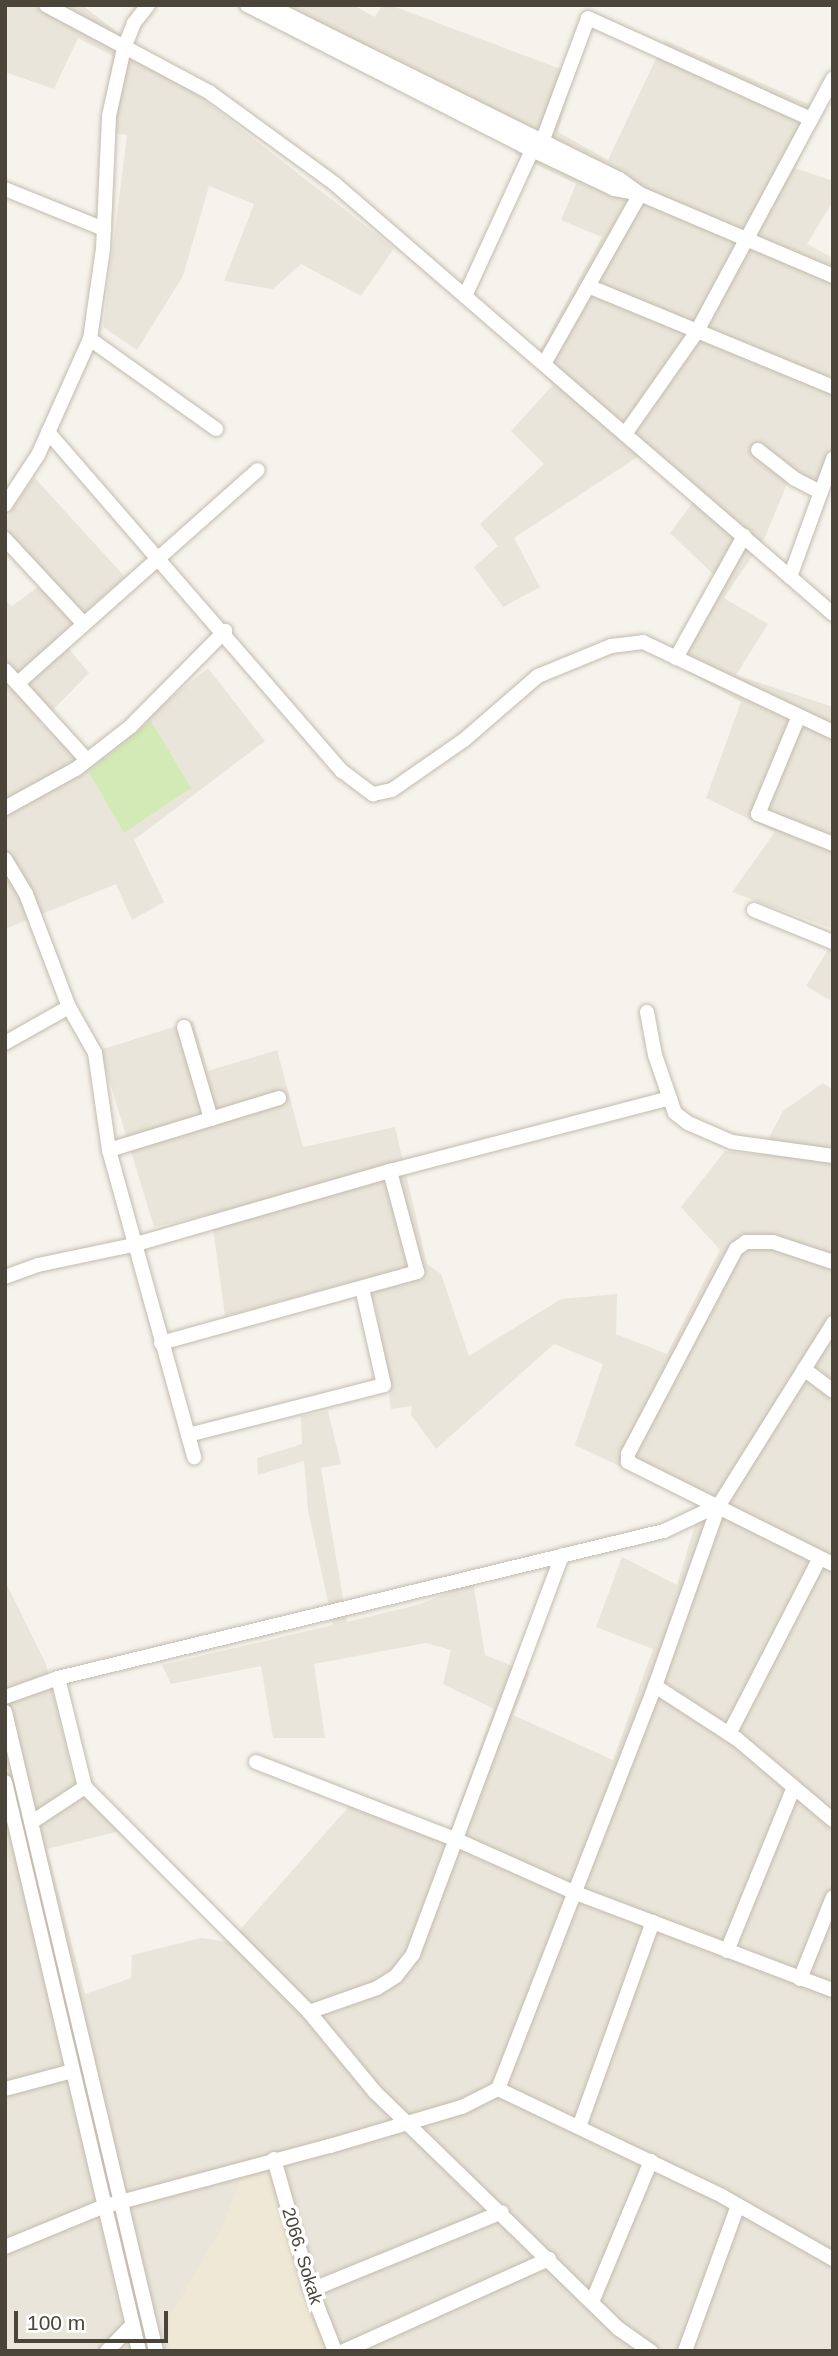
<!DOCTYPE html>
<style>
body{margin:0}
#map{position:relative;width:838px;height:2356px;overflow:hidden;background:#f6f3ec;font-family:Arial,sans-serif}
div>[style]{position:absolute}
.residential>*{inset:0;background:#eae5da}
.education>*{inset:0;background:#efe8d6}
.green>*{inset:0;background:#d2eab5}
.roads{filter:drop-shadow(0 0 2px #c2bbae) drop-shadow(0 0 2px #c2bbae)}
.minor>*{height:14px;margin:-7px;padding:0 7px;transform-origin:7px;border-radius:7px;background:#fff}
span{translate:-50% -50%;white-space:nowrap;text-align:center;line-height:1.15;-webkit-text-stroke:7px #fff;paint-order:stroke}
.street-label{font-size:18px;color:#4b4439}
.frame{position:absolute;inset:0;border:7px solid #4b4439;pointer-events:none}
.scale{position:absolute;left:14px;top:2311px;width:154px;height:32px;box-sizing:border-box;border:4px solid #4b4439;border-top:0;padding-left:9px;font-size:21px;line-height:24px;white-space:nowrap;color:#4b4439;-webkit-text-stroke:5px #fff;paint-order:stroke}
</style>
<div id="map">
<div class="residential">
<div style="clip-path:polygon(6px 5px,82px 5px,394px 248px,361px 296px,301px 264px,273px 289px,224px 281px,254px 204px,209px 186px,183px 276px,137px 350px,103px 327px,127px 135px,100px 131px,113px 56px,78px 38px,54px 89px,5px 72px)"></div>
<div style="clip-path:polygon(287px 5px,353px 5px,375px 17px,382px 5px,390px 5px,574px 74px,558px 132px,608px 160px,665px 40px,822px 110px,795px 168px,833px 181px,833px 201px,807px 244px,833px 258px,833px 488px,792px 472px,765px 537px,724px 598px,768px 624px,736px 675px,833px 707px,833px 929px,732px 892px,775px 832px,706px 798px,741px 702px,670px 662px,715px 576px,670px 533px,702px 490px,651px 448px,514px 538px,540px 587px,503px 607px,474px 567px,498px 546px,480px 524px,544px 464px,511px 431px,553px 385px,533px 363px,602px 237px,561px 220px,576px 184px,515px 154px,514px 121px)"></div>
<div style="clip-path:polygon(34px 477px,125px 577px,58px 636px,89px 673px,40px 723px,88px 765px,208px 668px,265px 741px,134px 840px,164px 902px,132px 920px,116px 884px,5px 929px,5px 600px,12px 606px,50px 578px,5px 528px,5px 520px)"></div>
<div style="clip-path:polygon(833px 941px,833px 1002px,806px 986px)"></div>
<div style="clip-path:polygon(193px 1021px,208px 1071px,277px 1050px,303px 1147px,395px 1127px,427px 1264px,441px 1274px,469px 1356px,561px 1299px,617px 1294px,616px 1334px,667px 1354px,720px 1250px,681px 1207px,725px 1151px,760px 1155px,783px 1111px,823px 1083px,833px 1090px,833px 2351px,5px 2351px,5px 1581px,46px 1664px,74px 1779px,120px 1831px,47px 1849px,85px 1994px,131px 1978px,132px 1955px,201px 1938px,229px 1942px,360px 1794px,450px 1830px,494px 1709px,443px 1684px,451px 1650px,426px 1643px,314px 1664px,325px 1738px,273px 1738px,261px 1666px,171px 1684px,162px 1665px,333px 1625px,308px 1510px,304px 1461px,258px 1475px,257px 1458px,302px 1444px,301px 1416px,328px 1411px,341px 1464px,321px 1468px,347px 1622px,421px 1604px,473px 1582px,485px 1655px,530px 1673px,513px 1715px,613px 1760px,653px 1649px,596px 1627px,622px 1557px,677px 1585px,701px 1505px,575px 1445px,603px 1364px,554px 1344px,436px 1449px,411px 1415px,412px 1406px,391px 1409px,376px 1306px,351px 1282px,225px 1316px,211px 1214px,154px 1227px,100px 1050px)"></div>
</div>
<div class="education">
<div style="clip-path:polygon(267px 2172px,274px 2173px,304px 2273px,298px 2284px,316px 2330px,326px 2329px,333px 2351px,169px 2351px,170px 2316px,221px 2229px,241px 2178px)"></div>
</div>
<div class="green">
<div style="clip-path:polygon(151px 721px,191px 788px,124px 833px,89px 772px)"></div>
</div>
<div class="roads">
<div class="minor">
<div style="left:46px;top:5px;width:185px;rotate:28.1deg"></div>
<div style="left:209px;top:92px;width:156px;rotate:36.1deg"></div>
<div style="left:335px;top:184px;width:658px;rotate:40.81deg"></div>
<div style="left:247px;top:5px;width:320px;rotate:27deg"></div>
<div style="left:532px;top:150px;width:91px;rotate:25.4deg"></div>
<div style="left:614px;top:189px;width:26px;rotate:11deg"></div>
<div style="left:640px;top:194px;width:26px;rotate:-144deg"></div>
<div style="left:619px;top:179px;width:391px;rotate:-153.6deg"></div>
<div style="left:542px;top:142px;width:132px;rotate:-69.6deg"></div>
<div style="left:588px;top:18px;width:245px;rotate:24.4deg"></div>
<div style="left:5px;top:189px;width:107px;rotate:22deg"></div>
<div style="left:588px;top:286px;width:265px;rotate:22.4deg"></div>
<div style="left:465px;top:296px;width:161px;rotate:-65.3deg"></div>
<div style="left:90px;top:339px;width:155px;rotate:35.5deg"></div>
<div style="left:544px;top:364px;width:195px;rotate:-60.5deg"></div>
<div style="left:640px;top:194px;width:210px;rotate:23deg"></div>
<div style="left:48px;top:432px;width:449px;rotate:49.1deg"></div>
<div style="left:342px;top:771px;width:39px;rotate:37deg"></div>
<div style="left:373px;top:794px;width:19px;rotate:-12deg"></div>
<div style="left:392px;top:790px;width:88px;rotate:-34.8deg"></div>
<div style="left:464px;top:740px;width:98px;rotate:-40.9deg"></div>
<div style="left:538px;top:676px;width:79px;rotate:-22.3deg"></div>
<div style="left:611px;top:646px;width:32px;rotate:-7deg"></div>
<div style="left:643px;top:642px;width:210px;rotate:25.3deg"></div>
<div style="left:625px;top:434px;width:123px;rotate:-54.9deg"></div>
<div style="left:696px;top:333px;width:289px;rotate:-61.7deg"></div>
<div style="left:758px;top:450px;width:47px;rotate:38.1deg"></div>
<div style="left:795px;top:479px;width:29px;rotate:27deg"></div>
<div style="left:5px;top:505px;width:60px;rotate:-56.6deg"></div>
<div style="left:38px;top:455px;width:127px;rotate:-65.9deg"></div>
<div style="left:90px;top:339px;width:91px;rotate:-81.8deg"></div>
<div style="left:103px;top:249px;width:133px;rotate:-87.4deg"></div>
<div style="left:109px;top:116px;width:70px;rotate:-77.6deg"></div>
<div style="left:124px;top:48px;width:27px;rotate:-68deg"></div>
<div style="left:134px;top:23px;width:23px;rotate:-52deg"></div>
<div style="left:5px;top:539px;width:116px;rotate:47.1deg"></div>
<div style="left:790px;top:577px;width:126px;rotate:-70deg"></div>
<div style="left:676px;top:658px;width:140px;rotate:-60.9deg"></div>
<div style="left:5px;top:670px;width:122px;rotate:47.7deg"></div>
<div style="left:19px;top:682px;width:319px;rotate:-41.6deg"></div>
<div style="left:798px;top:718px;width:104px;rotate:112.6deg"></div>
<div style="left:758px;top:814px;width:81px;rotate:21.8deg"></div>
<div style="left:5px;top:808px;width:81px;rotate:-28.8deg"></div>
<div style="left:76px;top:769px;width:70px;rotate:-38deg"></div>
<div style="left:131px;top:726px;width:134px;rotate:-45.3deg"></div>
<div style="left:5px;top:859px;width:41px;rotate:59deg"></div>
<div style="left:26px;top:894px;width:121px;rotate:69.2deg"></div>
<div style="left:69px;top:1007px;width:53px;rotate:60.5deg"></div>
<div style="left:95px;top:1053px;width:98px;rotate:81.8deg"></div>
<div style="left:109px;top:1150px;width:319px;rotate:74.5deg"></div>
<div style="left:754px;top:910px;width:85px;rotate:22.1deg"></div>
<div style="left:647px;top:1012px;width:44px;rotate:79.5deg"></div>
<div style="left:655px;top:1055px;width:61px;rotate:71deg"></div>
<div style="left:675px;top:1113px;width:16px;rotate:38deg"></div>
<div style="left:688px;top:1123px;width:48px;rotate:23.4deg"></div>
<div style="left:732px;top:1142px;width:102px;rotate:7.9deg"></div>
<div style="left:184px;top:1027px;width:96px;rotate:73.6deg"></div>
<div style="left:5px;top:1043px;width:73px;rotate:-29.4deg"></div>
<div style="left:109px;top:1150px;width:178px;rotate:-17deg"></div>
<div style="left:833px;top:1262px;width:63px;rotate:-161.6deg"></div>
<div style="left:773px;top:1242px;width:27px;rotate:180deg"></div>
<div style="left:746px;top:1242px;width:12px;rotate:145deg"></div>
<div style="left:736px;top:1249px;width:232px;rotate:117.8deg"></div>
<div style="left:628px;top:1454px;width:8px;rotate:90deg"></div>
<div style="left:628px;top:1462px;width:229px;rotate:26.5deg"></div>
<div style="left:5px;top:1277px;width:35px;rotate:-20deg"></div>
<div style="left:38px;top:1265px;width:97px;rotate:-11.9deg"></div>
<div style="left:133px;top:1245px;width:267px;rotate:-16.1deg"></div>
<div style="left:390px;top:1171px;width:289px;rotate:-14.6deg"></div>
<div style="left:161px;top:1343px;width:266px;rotate:-15.5deg"></div>
<div style="left:417px;top:1272px;width:105px;rotate:-105deg"></div>
<div style="left:804px;top:1369px;width:36px;rotate:37deg"></div>
<div style="left:188px;top:1435px;width:202px;rotate:-14.3deg"></div>
<div style="left:384px;top:1385px;width:99px;rotate:-102.8deg"></div>
<div style="left:58px;top:1678px;width:112px;rotate:76.1deg"></div>
<div style="left:85px;top:1787px;width:317px;rotate:45.1deg"></div>
<div style="left:309px;top:2012px;width:104px;rotate:50.5deg"></div>
<div style="left:375px;top:2092px;width:340px;rotate:44.2deg"></div>
<div style="left:619px;top:2329px;width:39px;rotate:35deg"></div>
<div style="left:655px;top:1686px;width:98px;rotate:32.9deg"></div>
<div style="left:737px;top:1739px;width:126px;rotate:40.2deg"></div>
<div style="left:5px;top:1697px;width:56px;rotate:-19.7deg"></div>
<div style="left:58px;top:1678px;width:624px;rotate:-13.64deg"></div>
<div style="left:664px;top:1531px;width:61px;rotate:-25.3deg"></div>
<div style="left:719px;top:1505px;width:215px;rotate:-57.9deg"></div>
<div style="left:5px;top:1712px;width:657px;rotate:76.7deg"></div>
<div style="left:729px;top:1734px;width:198px;rotate:-62.7deg"></div>
<div style="left:256px;top:1762px;width:216px;rotate:21.2deg"></div>
<div style="left:457px;top:1840px;width:127px;rotate:24.1deg"></div>
<div style="left:573px;top:1892px;width:278px;rotate:20.7deg"></div>
<div style="left:5px;top:1782px;width:585px;rotate:76.75deg"></div>
<div style="left:32px;top:1822px;width:64px;rotate:-33.4deg"></div>
<div style="left:727px;top:1951px;width:177px;rotate:-67.8deg"></div>
<div style="left:800px;top:1979px;width:88px;rotate:-68.1deg"></div>
<div style="left:309px;top:2012px;width:72px;rotate:-19.4deg"></div>
<div style="left:377px;top:1988px;width:22px;rotate:-32deg"></div>
<div style="left:396px;top:1976px;width:28px;rotate:-52deg"></div>
<div style="left:413px;top:1954px;width:426px;rotate:-69.5deg"></div>
<div style="left:5px;top:2089px;width:69px;rotate:-15deg"></div>
<div style="left:498px;top:2089px;width:248px;rotate:25.5deg"></div>
<div style="left:722px;top:2196px;width:128px;rotate:29.6deg"></div>
<div style="left:579px;top:2127px;width:218px;rotate:-70.2deg"></div>
<div style="left:274px;top:2159px;width:136px;rotate:74.2deg"></div>
<div style="left:311px;top:2290px;width:66px;rotate:68.5deg"></div>
<div style="left:5px;top:2247px;width:105px;rotate:-22.4deg"></div>
<div style="left:102px;top:2207px;width:236px;rotate:-15deg"></div>
<div style="left:330px;top:2146px;width:138px;rotate:-16.5deg"></div>
<div style="left:462px;top:2107px;width:40px;rotate:-26.6deg"></div>
<div style="left:498px;top:2089px;width:433px;rotate:-68.7deg"></div>
<div style="left:655px;top:1686px;width:192px;rotate:-70.5deg"></div>
<div style="left:311px;top:2290px;width:206px;rotate:-22.2deg"></div>
<div style="left:592px;top:2302px;width:153px;rotate:-67.3deg"></div>
<div style="left:107px;top:2351px;width:36px;rotate:-46deg"></div>
<div style="left:344px;top:2351px;width:225px;rotate:-24.2deg"></div>
<div style="left:685px;top:2351px;width:155px;rotate:-70deg"></div>
</div>
</div>
<div class="street-label">
<span style="left:302px;top:2256px;rotate:73deg">2066. Sokak</span>
</div>
<div class="frame"></div>
<div class="scale">100 m</div>
</div>
